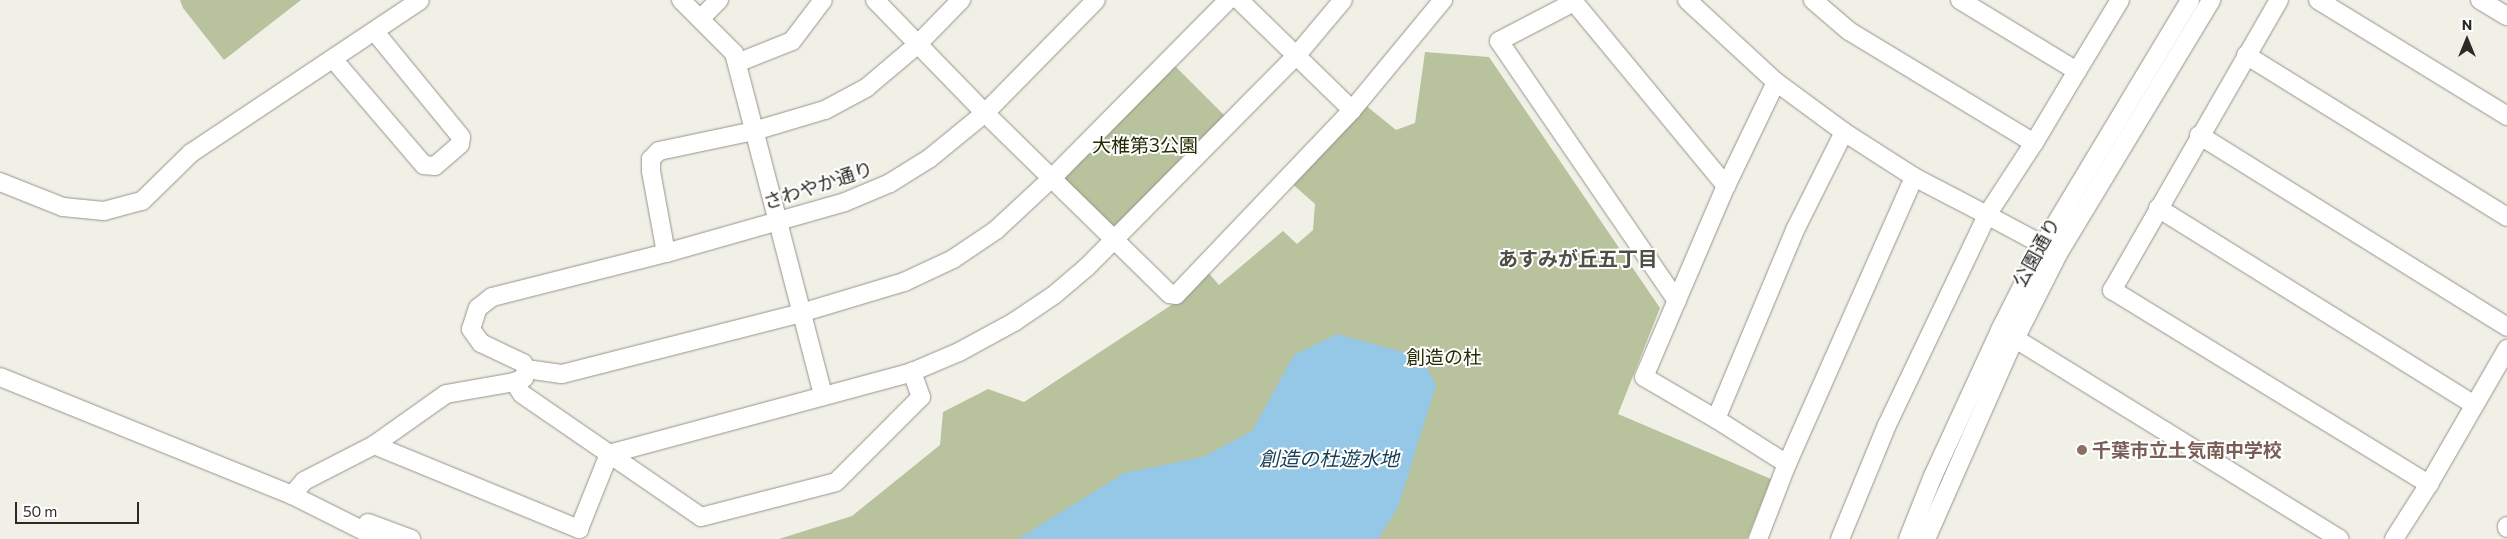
<!DOCTYPE html>
<meta charset="utf-8">
<style>
body{margin:0}
#map{position:relative;width:2507px;height:539px;overflow:hidden;background:#f1f0e6;font-family:Commissioner,"Noto Sans JP",sans-serif}
div>[style]{position:absolute}
.green>*{inset:0;background:#b8c29c}
.water>*{inset:0;background:#95c7e7}
.roads{filter:drop-shadow(0 0 1px #95938b) drop-shadow(0 0 1px #95938b)}
.minor>*{height:18px;margin:-9px;padding:0 9px;transform-origin:9px;border-radius:9px;background:#fff}
.dots>*{width:14px;height:14px;translate:-50% -50%;box-sizing:border-box;border:2px solid #fff;border-radius:50%}
span{translate:-50% -50%;white-space:nowrap;text-align:center;line-height:1.15;-webkit-text-stroke:4px #fff;paint-order:stroke}
.park-label{font-size:19px;color:#262d05}
.street-label{font-size:19px;color:#2b2a26}
.education-label{font-size:19px;color:#785e54;font-weight:700}
.left{translate:0 -50%;text-align:left}
.neighbourhood-label{font-size:20px;color:#504f47;font-weight:700}
.water-label{font-size:20px;color:#173f56;font-style:italic}
.north{position:absolute;left:2442px;top:15px;width:50px;height:50px;-webkit-text-stroke:4px #fff;paint-order:stroke;rotate:0deg;font-size:14px;font-weight:700;line-height:20px;text-align:center;color:#2b2a26}
.north::after{content:'';display:block;margin:auto;width:18px;height:22px;background:#2b2a26;clip-path:polygon(50% 0,100% 100%,50% 72%,0 100%)}
.scale{position:absolute;left:15px;top:502px;width:124px;height:22px;box-sizing:border-box;border:2px solid #2b2a26;border-top:0;padding-left:6px;font-size:15px;line-height:18px;white-space:nowrap;color:#2b2a26;-webkit-text-stroke:4px #fff;paint-order:stroke}
</style>
<div id="map">
<div class="green">
<div style="clip-path:polygon(180px 0,301px 0,224px 60px,183px 8px)"></div>
<div style="clip-path:polygon(1425px 52px,1489px 57px,1660px 308px,1618px 414px,1771px 479px,1747px 539px,779px 539px,852px 516px,940px 445px,943px 412px,988px 389px,1024px 402px,1179px 300px,1206px 270px,1219px 285px,1283px 231px,1297px 244px,1313px 230px,1315px 204px,1289px 181px,1364px 104px,1396px 130px,1415px 123px)"></div>
<div style="clip-path:polygon(1173px 64px,1227px 118px,1119px 225px,1106px 225px,1064px 184px,1063px 173px)"></div>
</div>
<div class="water">
<div style="clip-path:polygon(1337px 334px,1421px 357px,1436px 385px,1398px 507px,1378px 539px,1018px 539px,1124px 473px,1203px 457px,1252px 431px,1294px 355px)"></div>
</div>
<div class="roads">
<div class="minor">
<div style="left:681px;top:0;width:75px;rotate:45deg"></div>
<div style="left:734px;top:53px;width:353px;rotate:75.4deg"></div>
<div style="left:875px;top:0;width:158px;rotate:45.8deg"></div>
<div style="left:985px;top:113px;width:259px;rotate:44.4deg"></div>
<div style="left:1170px;top:294px;width:6px;rotate:9deg"></div>
<div style="left:1176px;top:295px;width:255px;rotate:-46.4deg"></div>
<div style="left:1352px;top:110px;width:143px;rotate:-50.4deg"></div>
<div style="left:1239px;top:0;width:158px;rotate:44.2deg"></div>
<div style="left:1687px;top:0;width:121px;rotate:42.7deg"></div>
<div style="left:1960px;top:0;width:137px;rotate:31.3deg"></div>
<div style="left:2077px;top:71px;width:84px;rotate:120.8deg"></div>
<div style="left:2279px;top:0;width:335px;rotate:119.9deg"></div>
<div style="left:2112px;top:290px;width:372px;rotate:31.5deg"></div>
<div style="left:2318px;top:0;width:222px;rotate:31.5deg"></div>
<div style="left:2480px;top:0;width:31px;rotate:31deg"></div>
<div style="left:700px;top:19px;width:27px;rotate:-45deg"></div>
<div style="left:2246px;top:55px;width:307px;rotate:31.8deg"></div>
<div style="left:333px;top:59px;width:140px;rotate:49.4deg"></div>
<div style="left:424px;top:165px;width:11px;rotate:5deg"></div>
<div style="left:435px;top:166px;width:33px;rotate:-41deg"></div>
<div style="left:460px;top:144px;width:7px;rotate:-82deg"></div>
<div style="left:461px;top:137px;width:136px;rotate:-129.3deg"></div>
<div style="left:737px;top:63px;width:59px;rotate:-21.8deg"></div>
<div style="left:792px;top:41px;width:51px;rotate:-52.9deg"></div>
<div style="left:2077px;top:71px;width:83px;rotate:-58.8deg"></div>
<div style="left:2199px;top:135px;width:363px;rotate:31.9deg"></div>
<div style="left:0;top:182px;width:68px;rotate:21.6deg"></div>
<div style="left:63px;top:207px;width:41px;rotate:5.6deg"></div>
<div style="left:104px;top:211px;width:39px;rotate:-15deg"></div>
<div style="left:142px;top:201px;width:69px;rotate:-44.4deg"></div>
<div style="left:191px;top:153px;width:275px;rotate:-33.7deg"></div>
<div style="left:2158px;top:208px;width:372px;rotate:31.9deg"></div>
<div style="left:666px;top:253px;width:83px;rotate:-100.4deg"></div>
<div style="left:651px;top:171px;width:12px;rotate:-90deg"></div>
<div style="left:651px;top:159px;width:11px;rotate:-45deg"></div>
<div style="left:659px;top:151px;width:97px;rotate:-11.9deg"></div>
<div style="left:754px;top:131px;width:74px;rotate:-16.5deg"></div>
<div style="left:825px;top:110px;width:47px;rotate:-28.2deg"></div>
<div style="left:866px;top:88px;width:68px;rotate:-40.2deg"></div>
<div style="left:918px;top:44px;width:62px;rotate:-45.7deg"></div>
<div style="left:1677px;top:301px;width:315px;rotate:-124.4deg"></div>
<div style="left:1499px;top:41px;width:85px;rotate:-27.5deg"></div>
<div style="left:1574px;top:2px;width:239px;rotate:50.4deg"></div>
<div style="left:2006px;top:333px;width:392px;rotate:31.7deg"></div>
<div style="left:526px;top:369px;width:36px;rotate:8deg"></div>
<div style="left:562px;top:374px;width:247px;rotate:-14.3deg"></div>
<div style="left:801px;top:313px;width:108px;rotate:-16.8deg"></div>
<div style="left:904px;top:282px;width:54px;rotate:-25.1deg"></div>
<div style="left:953px;top:259px;width:52px;rotate:-34deg"></div>
<div style="left:996px;top:230px;width:78px;rotate:-42.9deg"></div>
<div style="left:1053px;top:177px;width:249px;rotate:-45.3deg"></div>
<div style="left:0;top:377px;width:315px;rotate:22deg"></div>
<div style="left:292px;top:495px;width:98px;rotate:26.6deg"></div>
<div style="left:514px;top:382px;width:14px;rotate:56deg"></div>
<div style="left:522px;top:394px;width:217px;rotate:34.5deg"></div>
<div style="left:701px;top:517px;width:139px;rotate:-14.5deg"></div>
<div style="left:836px;top:482px;width:120px;rotate:-45deg"></div>
<div style="left:921px;top:397px;width:27px;rotate:-110deg"></div>
<div style="left:1716px;top:419px;width:83px;rotate:-149.7deg"></div>
<div style="left:1644px;top:377px;width:208px;rotate:-66.8deg"></div>
<div style="left:1726px;top:186px;width:115px;rotate:-64.3deg"></div>
<div style="left:1776px;top:82px;width:84px;rotate:36.3deg"></div>
<div style="left:374px;top:445px;width:222px;rotate:22.3deg"></div>
<div style="left:579px;top:529px;width:81px;rotate:-68.2deg"></div>
<div style="left:609px;top:454px;width:314px;rotate:-15.1deg"></div>
<div style="left:912px;top:372px;width:51px;rotate:-23.1deg"></div>
<div style="left:959px;top:352px;width:63px;rotate:-28.6deg"></div>
<div style="left:1014px;top:322px;width:48px;rotate:-34deg"></div>
<div style="left:1054px;top:295px;width:43px;rotate:-40.3deg"></div>
<div style="left:1087px;top:267px;width:297px;rotate:-45.3deg"></div>
<div style="left:1296px;top:56px;width:73px;rotate:-50deg"></div>
<div style="left:1787px;top:464px;width:84px;rotate:-147.6deg"></div>
<div style="left:1716px;top:419px;width:207px;rotate:-67.3deg"></div>
<div style="left:1796px;top:228px;width:107px;rotate:-63.4deg"></div>
<div style="left:1844px;top:132px;width:83px;rotate:32.7deg"></div>
<div style="left:292px;top:495px;width:18px;rotate:-49deg"></div>
<div style="left:304px;top:481px;width:79px;rotate:-27.2deg"></div>
<div style="left:374px;top:445px;width:88px;rotate:-35.3deg"></div>
<div style="left:446px;top:394px;width:69px;rotate:-10deg"></div>
<div style="left:514px;top:382px;width:11px;rotate:-22deg"></div>
<div style="left:524px;top:378px;width:9px;rotate:-77deg"></div>
<div style="left:526px;top:369px;width:7px;rotate:-117deg"></div>
<div style="left:523px;top:363px;width:47px;rotate:-154.5deg"></div>
<div style="left:481px;top:343px;width:17px;rotate:-126deg"></div>
<div style="left:471px;top:329px;width:22px;rotate:-72deg"></div>
<div style="left:478px;top:308px;width:18px;rotate:-38deg"></div>
<div style="left:492px;top:297px;width:179px;rotate:-14.2deg"></div>
<div style="left:666px;top:253px;width:186px;rotate:-15.9deg"></div>
<div style="left:845px;top:202px;width:49px;rotate:-22.9deg"></div>
<div style="left:890px;top:183px;width:47px;rotate:-32deg"></div>
<div style="left:930px;top:158px;width:71px;rotate:-39.3deg"></div>
<div style="left:985px;top:113px;width:158px;rotate:-45.5deg"></div>
<div style="left:368px;top:523px;width:46px;rotate:20.4deg"></div>
<div style="left:2507px;top:526px;width:2px;rotate:90deg"></div>
<div style="left:1758px;top:539px;width:80px;rotate:-68.9deg"></div>
<div style="left:1787px;top:464px;width:314px;rotate:-66.1deg"></div>
<div style="left:1914px;top:177px;width:82px;rotate:27.5deg"></div>
<div style="left:1987px;top:215px;width:86px;rotate:-56.9deg"></div>
<div style="left:2034px;top:143px;width:216px;rotate:-148.8deg"></div>
<div style="left:1849px;top:31px;width:48px;rotate:-139.3deg"></div>
<div style="left:1840px;top:539px;width:123px;rotate:-67.6deg"></div>
<div style="left:1887px;top:425px;width:233px;rotate:-64.5deg"></div>
<div style="left:1987px;top:215px;width:64px;rotate:28.2deg"></div>
<div style="left:1908px;top:539px;width:68px;rotate:-68.4deg"></div>
<div style="left:1933px;top:476px;width:161px;rotate:-65.3deg"></div>
<div style="left:2000px;top:330px;width:95px;rotate:-63.2deg"></div>
<div style="left:2043px;top:245px;width:286px;rotate:-59deg"></div>
<div style="left:1926px;top:539px;width:203px;rotate:-66.2deg"></div>
<div style="left:2008px;top:353px;width:111px;rotate:-63.2deg"></div>
<div style="left:2058px;top:254px;width:297px;rotate:-58.9deg"></div>
<div style="left:2394px;top:539px;width:65px;rotate:-57.5deg"></div>
<div style="left:2429px;top:484px;width:156px;rotate:-60deg"></div>
</div>
</div>
<div class="dots">
<div style="left:2082px;top:450px;background:#8d6e63"></div>
</div>
<div class="park-label">
<span style="left:1145px;top:145px">大椎第3公園</span>
<span style="left:1444px;top:357px">創造の杜</span>
</div>
<div class="street-label">
<span style="left:818px;top:185px;rotate:-18deg">さわやか通り</span>
<span style="left:2036px;top:252px;rotate:-61deg">公園通り</span>
</div>
<div class="education-label">
<span class="left" style="left:2092px;top:450px">千葉市立土気南中学校</span>
</div>
<div class="neighbourhood-label">
<span style="left:1578px;top:258px">あすみが丘五丁目</span>
</div>
<div class="water-label">
<span style="left:1329px;top:458px">創造の杜遊水地</span>
</div>
<div class="north">N</div>
<div class="scale">50 m</div>
</div>
